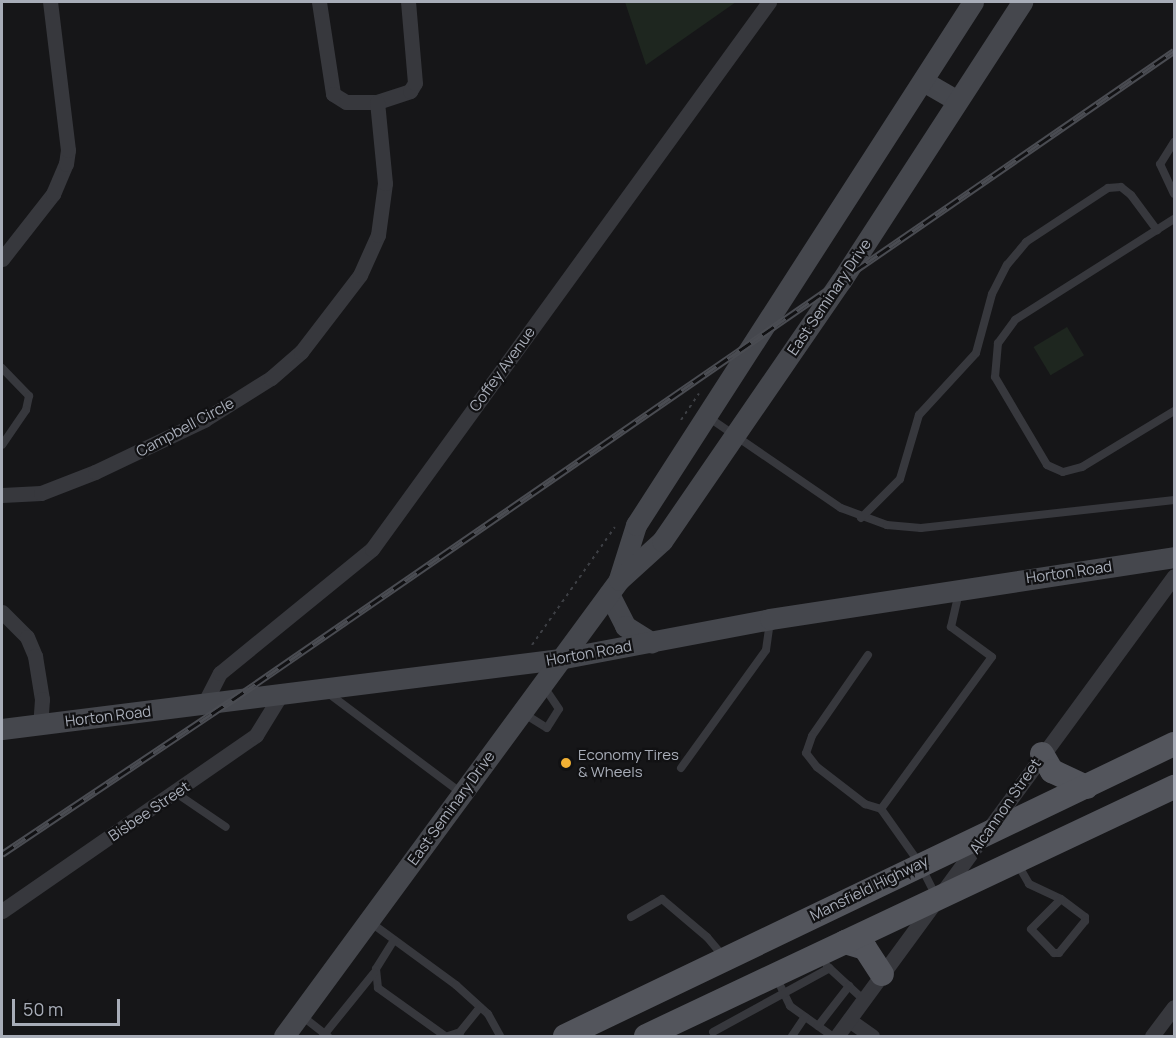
<!DOCTYPE html>
<style>
body{margin:0}
#map{position:relative;width:1176px;height:1038px;overflow:hidden;background:#161618;font-family:Manrope,sans-serif}
div>[style]{position:absolute}
.green>*{inset:0;background:#1e261f;transform-origin:0 0}
.path>*{height:2px;margin-top:-1px;transform-origin:0;background:repeating-linear-gradient(90deg,#3d3f44 0 3px,transparent 0 7.5px)}
.lane>*{height:8px;margin:-4px;padding:0 4px;transform-origin:4px;border-radius:4px;background:#37383d}
.street>*{height:15px;margin:-7.5px;padding:0 7.5px;transform-origin:7.5px;border-radius:7.5px;background:#37383d}
.secondary>*{height:21px;margin:-10.5px;padding:0 10.5px;transform-origin:10.5px;border-radius:10.5px;background:#45474d}
.primary>*{height:24px;margin:-12px;padding:0 12px;transform-origin:12px;border-radius:12px;background:#53555c}
.rail>*{height:7px;margin-top:-3.5px;transform-origin:0;background:repeating-linear-gradient(90deg,#111113 0 14px,#4a4c52 0 28px);box-sizing:border-box;border-block:2px solid #4a4c52}
.dots>*{width:16px;height:16px;translate:-50% -50%;box-sizing:border-box;border:3px solid #111113;border-radius:50%}
span{translate:-50% -50%;white-space:nowrap;text-align:center;line-height:1.15;-webkit-text-stroke:4.5px #111113;paint-order:stroke}
.street-label{font-size:15px;color:#a8adb8}
.poi-label{font-size:15px;color:#a8adb8}
.left{translate:0 -50%;text-align:left}
.frame{position:absolute;inset:0;border:3px solid #a8adb8;pointer-events:none}
.scale{position:absolute;left:12px;top:999px;width:108px;height:27px;box-sizing:border-box;border:3px solid #a8adb8;border-top:0;padding-left:8px;font-size:18px;line-height:21px;white-space:nowrap;color:#a8adb8;-webkit-text-stroke:4px #111113;paint-order:stroke}
</style>
<div id="map">
<div class="green">
<div style="clip-path:polygon(625px 2px,736px 2px,646px 65px)"></div>
<div style="left:1067px;top:327px;width:33px;height:39px;rotate:59deg"></div>
</div>
<div class="path">
<div style="left:681px;top:420px;width:32px;rotate:-56deg"></div>
<div style="left:532px;top:645px;width:144px;rotate:-54.9deg"></div>
</div>
<div class="lane">
<div style="left:1174px;top:142px;width:26px;rotate:122deg"></div>
<div style="left:1160px;top:164px;width:33px;rotate:65deg"></div>
<div style="left:1174px;top:219px;width:188px;rotate:147.6deg"></div>
<div style="left:1015px;top:320px;width:29px;rotate:126deg"></div>
<div style="left:998px;top:343px;width:34px;rotate:95deg"></div>
<div style="left:995px;top:377px;width:102px;rotate:59.4deg"></div>
<div style="left:1047px;top:465px;width:17px;rotate:24deg"></div>
<div style="left:1063px;top:472px;width:20px;rotate:-15deg"></div>
<div style="left:1082px;top:467px;width:108px;rotate:-31.3deg"></div>
<div style="left:2px;top:368px;width:39px;rotate:46deg"></div>
<div style="left:29px;top:396px;width:14px;rotate:102deg"></div>
<div style="left:26px;top:410px;width:42px;rotate:124.4deg"></div>
<div style="left:708px;top:417px;width:161px;rotate:34.4deg"></div>
<div style="left:841px;top:508px;width:49px;rotate:20.3deg"></div>
<div style="left:887px;top:525px;width:34px;rotate:5deg"></div>
<div style="left:921px;top:528px;width:255px;rotate:-6.3deg"></div>
<div style="left:861px;top:518px;width:55px;rotate:-45deg"></div>
<div style="left:900px;top:479px;width:67px;rotate:-73.5deg"></div>
<div style="left:919px;top:415px;width:84px;rotate:-47.4deg"></div>
<div style="left:976px;top:353px;width:61px;rotate:-74.8deg"></div>
<div style="left:992px;top:294px;width:33px;rotate:-63deg"></div>
<div style="left:1007px;top:265px;width:30px;rotate:-50deg"></div>
<div style="left:1026px;top:242px;width:98px;rotate:-33.4deg"></div>
<div style="left:1108px;top:188px;width:13px;rotate:-4deg"></div>
<div style="left:1121px;top:187px;width:13px;rotate:39deg"></div>
<div style="left:1131px;top:195px;width:44px;rotate:53.4deg"></div>
<div style="left:868px;top:655px;width:98px;rotate:124.7deg"></div>
<div style="left:812px;top:736px;width:18px;rotate:109deg"></div>
<div style="left:806px;top:753px;width:18px;rotate:52deg"></div>
<div style="left:817px;top:767px;width:61px;rotate:37.6deg"></div>
<div style="left:865px;top:804px;width:17px;rotate:17deg"></div>
<div style="left:328px;top:693px;width:165px;rotate:36.9deg"></div>
<div style="left:523px;top:713px;width:28px;rotate:32deg"></div>
<div style="left:547px;top:728px;width:22px;rotate:-58deg"></div>
<div style="left:559px;top:709px;width:27px;rotate:-124deg"></div>
<div style="left:681px;top:768px;width:145px;rotate:-54.2deg"></div>
<div style="left:766px;top:650px;width:29px;rotate:-82deg"></div>
<div style="left:176px;top:793px;width:60px;rotate:34.2deg"></div>
<div style="left:1017px;top:863px;width:24px;rotate:60deg"></div>
<div style="left:1029px;top:884px;width:35px;rotate:25deg"></div>
<div style="left:1061px;top:899px;width:30px;rotate:37deg"></div>
<div style="left:1085px;top:917px;width:4px;rotate:90deg"></div>
<div style="left:1085px;top:921px;width:41px;rotate:129.1deg"></div>
<div style="left:1059px;top:953px;width:5px;rotate:180deg"></div>
<div style="left:1054px;top:953px;width:33px;rotate:-134deg"></div>
<div style="left:1031px;top:929px;width:42px;rotate:-45deg"></div>
<div style="left:936px;top:896px;width:36px;rotate:-117deg"></div>
<div style="left:920px;top:864px;width:67px;rotate:-125.3deg"></div>
<div style="left:881px;top:809px;width:188px;rotate:-53.9deg"></div>
<div style="left:992px;top:657px;width:51px;rotate:-143.8deg"></div>
<div style="left:951px;top:627px;width:36px;rotate:-77deg"></div>
<div style="left:631px;top:917px;width:36px;rotate:-30deg"></div>
<div style="left:662px;top:899px;width:59px;rotate:40.2deg"></div>
<div style="left:707px;top:937px;width:25px;rotate:50deg"></div>
<div style="left:370px;top:922px;width:107px;rotate:36.2deg"></div>
<div style="left:456px;top:985px;width:43px;rotate:42.2deg"></div>
<div style="left:488px;top:1014px;width:25px;rotate:61deg"></div>
<div style="left:394px;top:940px;width:34px;rotate:122deg"></div>
<div style="left:376px;top:969px;width:19px;rotate:84deg"></div>
<div style="left:378px;top:988px;width:82px;rotate:35.6deg"></div>
<div style="left:827px;top:966px;width:50px;rotate:42.6deg"></div>
<div style="left:777px;top:979px;width:30px;rotate:64deg"></div>
<div style="left:790px;top:1006px;width:52px;rotate:35.5deg"></div>
<div style="left:302px;top:1016px;width:33px;rotate:38deg"></div>
<div style="left:818px;top:1026px;width:51px;rotate:-52.2deg"></div>
<div style="left:713px;top:1032px;width:133px;rotate:-28.7deg"></div>
<div style="left:323px;top:1036px;width:81px;rotate:-51deg"></div>
<div style="left:448px;top:1036px;width:13px;rotate:-18deg"></div>
<div style="left:460px;top:1032px;width:32px;rotate:-51deg"></div>
<div style="left:792px;top:1036px;width:23px;rotate:-56deg"></div>
</div>
<div class="street">
<div style="left:319px;top:2px;width:93px;rotate:81.3deg"></div>
<div style="left:333px;top:94px;width:15px;rotate:32deg"></div>
<div style="left:346px;top:102px;width:31px"></div>
<div style="left:377px;top:102px;width:35px;rotate:-18deg"></div>
<div style="left:410px;top:91px;width:9px;rotate:-58deg"></div>
<div style="left:415px;top:83px;width:81px;rotate:-94.9deg"></div>
<div style="left:2px;top:259px;width:83px;rotate:-51.9deg"></div>
<div style="left:53px;top:194px;width:33px;rotate:-67deg"></div>
<div style="left:66px;top:164px;width:14px;rotate:-82deg"></div>
<div style="left:68px;top:150px;width:149px;rotate:-96.9deg"></div>
<div style="left:2px;top:495px;width:39px;rotate:-3deg"></div>
<div style="left:41px;top:493px;width:58px;rotate:-21.3deg"></div>
<div style="left:95px;top:472px;width:121px;rotate:-25.5deg"></div>
<div style="left:204px;top:420px;width:79px;rotate:-32.1deg"></div>
<div style="left:271px;top:378px;width:40px;rotate:-41deg"></div>
<div style="left:301px;top:352px;width:97px;rotate:-52.5deg"></div>
<div style="left:360px;top:275px;width:44px;rotate:-65.8deg"></div>
<div style="left:378px;top:235px;width:52px;rotate:-82.3deg"></div>
<div style="left:385px;top:183px;width:81px;rotate:-95.6deg"></div>
<div style="left:2px;top:612px;width:35px;rotate:45deg"></div>
<div style="left:27px;top:637px;width:21px;rotate:67deg"></div>
<div style="left:35px;top:656px;width:44px;rotate:80.8deg"></div>
<div style="left:42px;top:699px;width:26px;rotate:94deg"></div>
<div style="left:204px;top:704px;width:35px;rotate:-63deg"></div>
<div style="left:220px;top:673px;width:196px;rotate:-39.2deg"></div>
<div style="left:372px;top:549px;width:676px;rotate:-54.03deg"></div>
<div style="left:2px;top:911px;width:309px;rotate:-34.7deg"></div>
<div style="left:256px;top:735px;width:46px;rotate:-58.4deg"></div>
<div style="left:849px;top:1020px;width:28px;rotate:35deg"></div>
<div style="left:837px;top:1036px;width:570px;rotate:-53.77deg"></div>
<div style="left:1152px;top:1036px;width:36px;rotate:-53deg"></div>
</div>
<div class="secondary">
<div style="left:923px;top:81px;width:39px;rotate:30deg"></div>
<div style="left:619px;top:579px;width:57px;rotate:-72.5deg"></div>
<div style="left:636px;top:525px;width:622px;rotate:-57.2deg"></div>
<div style="left:609px;top:594px;width:36px;rotate:63deg"></div>
<div style="left:625px;top:626px;width:31px;rotate:32deg"></div>
<div style="left:2px;top:729px;width:561px;rotate:-7.16deg"></div>
<div style="left:559px;top:659px;width:215px;rotate:-10.7deg"></div>
<div style="left:770px;top:619px;width:409px;rotate:-8.7deg"></div>
<div style="left:284px;top:1036px;width:566px;rotate:-53.7deg"></div>
<div style="left:619px;top:580px;width:58px;rotate:-42.2deg"></div>
<div style="left:662px;top:541px;width:316px;rotate:-55.5deg"></div>
<div style="left:841px;top:281px;width:333px;rotate:-57deg"></div>
</div>
<div class="primary">
<div style="left:1042px;top:754px;width:20px;rotate:60deg"></div>
<div style="left:1052px;top:771px;width:38px;rotate:25deg"></div>
<div style="left:845px;top:942px;width:21px;rotate:17deg"></div>
<div style="left:865px;top:948px;width:31px;rotate:57deg"></div>
<div style="left:565px;top:1036px;width:675px;rotate:-25.62deg"></div>
<div style="left:646px;top:1036px;width:584px;rotate:-25.25deg"></div>
</div>
<div class="rail">
<div style="left:2px;top:854px;width:277px;rotate:-33.8deg"></div>
<div style="left:232px;top:700px;width:1144px;rotate:-34.57deg"></div>
</div>
<div class="dots">
<div style="left:566px;top:763px;background:#f2b134"></div>
</div>
<div class="street-label">
<span style="left:829px;top:297px;rotate:-56deg">East Seminary Drive</span>
<span style="left:502px;top:369px;rotate:-54deg">Coffey Avenue</span>
<span style="left:185px;top:427px;rotate:-28deg">Campbell Circle</span>
<span style="left:1069px;top:572px;rotate:-8deg">Horton Road</span>
<span style="left:589px;top:653px;rotate:-10deg">Horton Road</span>
<span style="left:108px;top:716px;rotate:-7deg">Horton Road</span>
<span style="left:1005px;top:806px;rotate:-55deg">Alcannon Street</span>
<span style="left:451px;top:808px;rotate:-54deg">East Seminary Drive</span>
<span style="left:149px;top:811px;rotate:-34deg">Bisbee Street</span>
<span style="left:869px;top:888px;rotate:-26deg">Mansfield Highway</span>
</div>
<div class="poi-label">
<span class="left" style="left:578px;top:763px">Economy Tires<br>&amp; Wheels</span>
</div>
<div class="frame"></div>
<div class="scale">50 m</div>
</div>
